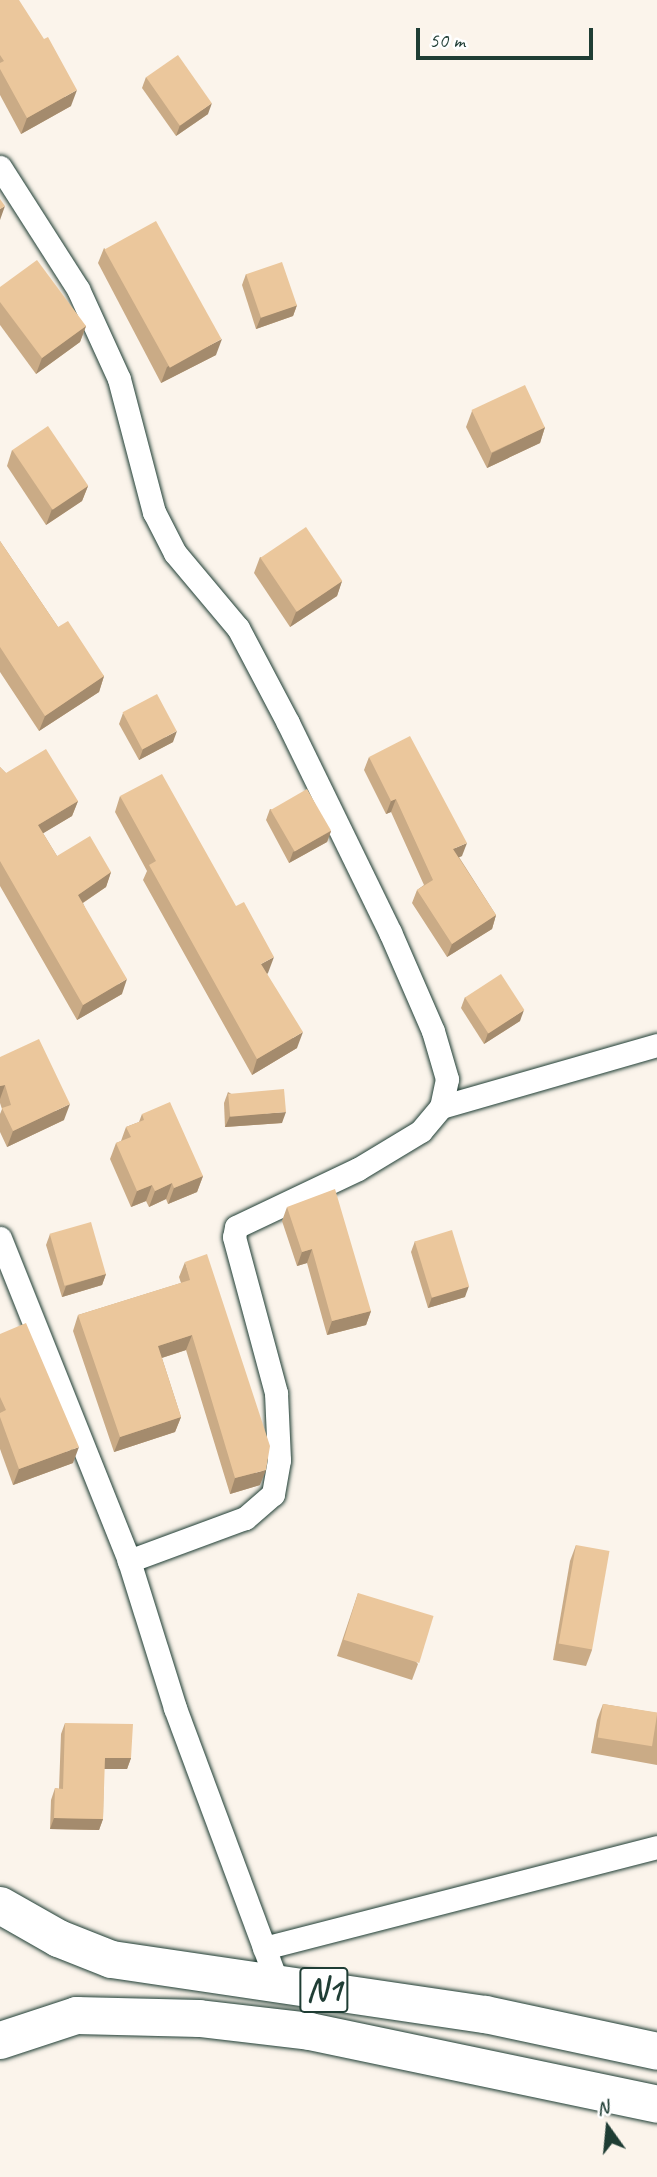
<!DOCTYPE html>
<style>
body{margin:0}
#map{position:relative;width:657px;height:2177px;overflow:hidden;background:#fbf4eb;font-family:Caveat,sans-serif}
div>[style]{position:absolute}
.roads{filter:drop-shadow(0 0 2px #1f3d34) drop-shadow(0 0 2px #1f3d34)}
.street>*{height:23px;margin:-11.5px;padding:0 11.5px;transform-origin:11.5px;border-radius:11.5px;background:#fff}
.primary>*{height:37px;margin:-18.5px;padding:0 18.5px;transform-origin:18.5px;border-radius:18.5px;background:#fff}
.wall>*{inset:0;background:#caab86}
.shaded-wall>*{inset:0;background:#a48b6d}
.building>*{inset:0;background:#ebc79c;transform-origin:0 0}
span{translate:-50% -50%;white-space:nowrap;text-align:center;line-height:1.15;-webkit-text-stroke:6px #fff;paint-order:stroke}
.shield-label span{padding:2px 5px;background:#fff;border:2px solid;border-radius:5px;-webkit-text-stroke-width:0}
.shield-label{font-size:33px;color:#1f3d34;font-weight:700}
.north{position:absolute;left:573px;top:2093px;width:70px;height:70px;-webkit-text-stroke:5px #fff;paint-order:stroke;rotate:345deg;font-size:19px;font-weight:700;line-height:28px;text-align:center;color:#1f3d34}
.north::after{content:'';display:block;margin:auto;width:24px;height:32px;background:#1f3d34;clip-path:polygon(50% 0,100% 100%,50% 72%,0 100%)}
.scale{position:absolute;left:416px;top:28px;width:177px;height:32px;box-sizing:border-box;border:4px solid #1f3d34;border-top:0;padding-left:9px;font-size:21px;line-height:24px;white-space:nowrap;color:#1f3d34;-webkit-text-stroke:5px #fff;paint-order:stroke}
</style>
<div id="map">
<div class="roads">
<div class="street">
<div style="left:0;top:167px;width:145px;rotate:57.4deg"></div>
<div style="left:78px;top:289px;width:99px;rotate:65.5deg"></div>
<div style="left:119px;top:379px;width:138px;rotate:75.3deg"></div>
<div style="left:154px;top:512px;width:46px;rotate:62.9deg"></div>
<div style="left:175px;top:553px;width:98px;rotate:50deg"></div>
<div style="left:238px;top:628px;width:107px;rotate:62.2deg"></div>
<div style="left:288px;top:723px;width:233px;rotate:64deg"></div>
<div style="left:390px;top:932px;width:108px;rotate:66.5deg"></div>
<div style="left:433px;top:1031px;width:50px;rotate:73.7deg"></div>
<div style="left:447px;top:1079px;width:29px;rotate:102deg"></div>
<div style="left:441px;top:1107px;width:31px;rotate:130deg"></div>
<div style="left:421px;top:1131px;width:74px;rotate:148.9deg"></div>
<div style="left:358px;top:1169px;width:135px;rotate:154.6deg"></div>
<div style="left:236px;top:1227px;width:10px;rotate:101deg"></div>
<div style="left:234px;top:1237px;width:162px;rotate:74.9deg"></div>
<div style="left:276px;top:1393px;width:67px;rotate:87.4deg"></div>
<div style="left:279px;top:1460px;width:35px;rotate:100deg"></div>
<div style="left:273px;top:1494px;width:37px;rotate:139deg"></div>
<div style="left:245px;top:1518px;width:124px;rotate:159.7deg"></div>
<div style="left:441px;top:1107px;width:225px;rotate:-16deg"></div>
<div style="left:0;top:1238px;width:348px;rotate:68.2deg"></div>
<div style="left:129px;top:1561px;width:154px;rotate:72.6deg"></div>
<div style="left:175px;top:1708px;width:296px;rotate:69.6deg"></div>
<div style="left:264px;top:1948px;width:406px;rotate:-14.4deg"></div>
</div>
<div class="primary">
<div style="left:0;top:1905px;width:67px;rotate:29.6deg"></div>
<div style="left:58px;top:1938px;width:57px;rotate:21.6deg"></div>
<div style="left:111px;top:1959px;width:378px;rotate:8.4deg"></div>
<div style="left:485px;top:2014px;width:176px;rotate:12.1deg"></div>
<div style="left:0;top:2040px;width:80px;rotate:-18.2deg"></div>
<div style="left:76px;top:2015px;width:123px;rotate:1.4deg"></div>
<div style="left:199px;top:2018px;width:111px;rotate:6.7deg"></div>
<div style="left:309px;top:2031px;width:356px;rotate:11.8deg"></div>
</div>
</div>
<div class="wall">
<div style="clip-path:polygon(0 0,71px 106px,21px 134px,0 95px)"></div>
<div style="clip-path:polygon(146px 77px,208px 114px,176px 136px,142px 88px)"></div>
<div style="clip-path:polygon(104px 248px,216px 355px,161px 383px,98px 263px)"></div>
<div style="clip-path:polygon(246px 274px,297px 305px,293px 316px,256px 329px,242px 285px)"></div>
<div style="clip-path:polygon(0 287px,86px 326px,80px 342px,36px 374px,0 325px)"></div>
<div style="clip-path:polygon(472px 411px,545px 427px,540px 443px,487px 468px,466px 427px)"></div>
<div style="clip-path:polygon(12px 450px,88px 486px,82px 501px,46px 525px,7px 466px)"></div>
<div style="clip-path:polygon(0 541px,58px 627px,104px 676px,99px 692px,39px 731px,0 672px)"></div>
<div style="clip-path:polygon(260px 557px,342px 581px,337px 596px,290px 627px,254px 573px)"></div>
<div style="clip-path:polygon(123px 713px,173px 742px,139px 760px,119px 724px)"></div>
<div style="clip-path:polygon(369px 757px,462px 856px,459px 857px,496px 915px,492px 929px,447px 957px,412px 903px,417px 890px,424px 885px,391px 812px,386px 814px,364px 770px)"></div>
<div style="clip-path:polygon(0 767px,6px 773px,78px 801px,72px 816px,43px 833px,57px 856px,111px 872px,106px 887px,83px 903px,122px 994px,77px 1020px,0 886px)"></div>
<div style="clip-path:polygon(120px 796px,268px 973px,267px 974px,297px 1048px,252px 1075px,143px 880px,147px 871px,115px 812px)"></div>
<div style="clip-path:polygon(270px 809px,331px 831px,327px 842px,289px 863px,266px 820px)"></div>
<div style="clip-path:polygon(465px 997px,520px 1021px,484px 1044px,461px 1008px)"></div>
<div style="clip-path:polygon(0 1057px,64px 1120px,7px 1147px,0 1132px,0 1114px,2px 1109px,0 1103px)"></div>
<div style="clip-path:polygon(228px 1092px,282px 1123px,225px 1127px,224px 1103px)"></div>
<div style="clip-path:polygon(142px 1114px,203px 1176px,197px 1192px,168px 1204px,166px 1199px,149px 1207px,146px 1201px,131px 1207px,110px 1159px,116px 1143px,121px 1141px,126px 1127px,139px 1122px)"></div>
<div style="clip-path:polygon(287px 1207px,371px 1311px,366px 1325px,327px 1335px,307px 1263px,297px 1266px,282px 1221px)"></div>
<div style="clip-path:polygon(50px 1234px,106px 1274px,102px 1285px,62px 1297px,46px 1245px)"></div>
<div style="clip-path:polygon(415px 1241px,465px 1297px,428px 1308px,411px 1252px)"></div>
<div style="clip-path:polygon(185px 1262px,260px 1485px,230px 1494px,186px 1350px,162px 1358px,181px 1417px,175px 1432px,114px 1452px,73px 1331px,78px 1315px,181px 1283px,179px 1277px)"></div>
<div style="clip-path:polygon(0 1334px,73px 1463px,13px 1485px,0 1449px)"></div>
<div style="clip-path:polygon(576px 1545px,592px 1650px,586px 1666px,553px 1660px,570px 1561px)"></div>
<div style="clip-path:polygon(358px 1593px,418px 1664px,412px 1680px,337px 1656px)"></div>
<div style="clip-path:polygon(603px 1704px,657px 1713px,657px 1765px,591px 1753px,597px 1720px)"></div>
<div style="clip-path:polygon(65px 1723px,131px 1758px,127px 1769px,104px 1769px,103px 1819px,99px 1830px,50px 1829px,51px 1800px,55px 1788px,59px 1789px,61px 1734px)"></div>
</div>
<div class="shaded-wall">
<div style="clip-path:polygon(77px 90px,71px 106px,21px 134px,27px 118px)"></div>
<div style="clip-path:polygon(212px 103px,208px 114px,176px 136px,180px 125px)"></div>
<div style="clip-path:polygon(5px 206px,0 220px,0 209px)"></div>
<div style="clip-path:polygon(297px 305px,293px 316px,256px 329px,261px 317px)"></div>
<div style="clip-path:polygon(86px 326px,80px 342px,36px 374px,42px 358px)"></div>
<div style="clip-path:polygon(222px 339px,216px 355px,161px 383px,167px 367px)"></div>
<div style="clip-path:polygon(545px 427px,540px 443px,487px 468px,492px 453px)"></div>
<div style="clip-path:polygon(88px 486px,82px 501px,46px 525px,52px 509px)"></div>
<div style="clip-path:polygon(342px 581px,337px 596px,290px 627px,296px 612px)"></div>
<div style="clip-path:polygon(104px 676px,99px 692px,39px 731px,45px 716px)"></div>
<div style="clip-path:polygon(177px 731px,173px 742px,139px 760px,143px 749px)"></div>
<div style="clip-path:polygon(396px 799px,391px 812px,386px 814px,391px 801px)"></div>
<div style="clip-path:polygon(78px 801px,72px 816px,32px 840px,38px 825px)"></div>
<div style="clip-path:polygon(331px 831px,327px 842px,289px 863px,293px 852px)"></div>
<div style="clip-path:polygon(467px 843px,462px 856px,448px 862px,453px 849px)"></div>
<div style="clip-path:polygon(111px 872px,106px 887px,72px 910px,78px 895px)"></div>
<div style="clip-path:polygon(496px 915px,492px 929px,447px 957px,452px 944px)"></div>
<div style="clip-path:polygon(274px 957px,268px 973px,256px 980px,261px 964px)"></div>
<div style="clip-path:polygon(127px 979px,122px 994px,77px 1020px,83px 1005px)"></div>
<div style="clip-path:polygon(524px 1010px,520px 1021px,484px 1044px,488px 1033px)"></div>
<div style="clip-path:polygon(303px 1032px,297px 1048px,252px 1075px,257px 1059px)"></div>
<div style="clip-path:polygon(5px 1085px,0 1099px,0 1086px)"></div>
<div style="clip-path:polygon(70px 1104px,64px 1120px,7px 1147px,13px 1131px)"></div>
<div style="clip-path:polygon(286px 1112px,282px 1123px,225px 1127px,230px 1116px)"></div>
<div style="clip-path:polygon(203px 1176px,197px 1192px,168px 1204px,174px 1188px)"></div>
<div style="clip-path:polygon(172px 1183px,166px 1199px,149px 1207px,155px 1191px)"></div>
<div style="clip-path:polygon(152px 1185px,146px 1201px,131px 1207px,137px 1191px)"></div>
<div style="clip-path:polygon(312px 1249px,307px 1263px,297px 1266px,302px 1252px)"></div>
<div style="clip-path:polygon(106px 1274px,102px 1285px,62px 1297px,66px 1286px)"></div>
<div style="clip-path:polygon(469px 1286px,465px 1297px,428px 1308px,432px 1297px)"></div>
<div style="clip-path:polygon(371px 1311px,366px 1325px,327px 1335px,332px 1321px)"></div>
<div style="clip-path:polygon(192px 1335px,186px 1350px,152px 1361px,158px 1346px)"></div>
<div style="clip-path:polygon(181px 1417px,175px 1432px,114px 1452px,120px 1437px)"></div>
<div style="clip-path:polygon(79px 1447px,73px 1463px,13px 1485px,19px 1469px)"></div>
<div style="clip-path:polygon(266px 1470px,260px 1485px,230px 1494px,235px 1478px)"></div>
<div style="clip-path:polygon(105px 1758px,131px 1758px,127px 1769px,101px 1769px)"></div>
<div style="clip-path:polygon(54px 1818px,103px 1819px,99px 1830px,50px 1829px)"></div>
</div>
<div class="building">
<div style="clip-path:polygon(0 0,19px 0,44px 39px,48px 37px,77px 90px,27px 118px,0 69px,0 63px,4px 61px,0 55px)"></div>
<div style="left:178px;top:55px;width:59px;height:39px;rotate:55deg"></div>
<div style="clip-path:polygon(0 199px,5px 206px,0 209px)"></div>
<div style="left:156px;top:221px;width:135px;height:59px;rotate:61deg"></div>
<div style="clip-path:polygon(37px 260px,86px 326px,42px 358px,0 302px,0 287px)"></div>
<div style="left:282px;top:262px;width:46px;height:38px;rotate:71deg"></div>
<div style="left:525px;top:385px;width:47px;height:59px;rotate:65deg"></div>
<div style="left:48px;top:426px;width:72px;height:43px;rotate:56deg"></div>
<div style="left:306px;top:527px;width:65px;height:55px;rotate:56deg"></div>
<div style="clip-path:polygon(0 541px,58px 627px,68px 621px,104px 676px,45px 716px,0 647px)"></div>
<div style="left:157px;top:694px;width:42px;height:39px;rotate:62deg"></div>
<div style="clip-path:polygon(410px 736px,467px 843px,453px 849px,496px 915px,452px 944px,417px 890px,433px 880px,396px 799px,391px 801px,369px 757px)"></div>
<div style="clip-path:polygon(46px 749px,78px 801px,38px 825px,57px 856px,90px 836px,111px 872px,78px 895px,127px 979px,83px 1005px,0 861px,0 767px,6px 773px)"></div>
<div style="clip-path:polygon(162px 774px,236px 906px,244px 902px,274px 957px,261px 964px,303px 1032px,257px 1059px,149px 865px,156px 861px,120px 796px)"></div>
<div style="left:307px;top:789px;width:48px;height:42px;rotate:60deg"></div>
<div style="left:501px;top:974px;width:43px;height:43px;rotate:57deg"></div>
<div style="clip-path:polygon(39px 1039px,70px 1104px,13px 1131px,2px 1108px,11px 1105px,5px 1085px,0 1086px,0 1057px)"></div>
<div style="left:284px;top:1089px;width:23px;height:56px;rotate:85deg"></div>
<div style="clip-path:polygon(170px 1102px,203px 1176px,174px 1188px,172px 1183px,155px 1191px,152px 1185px,137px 1191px,116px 1143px,131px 1137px,126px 1127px,144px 1120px,142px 1114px)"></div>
<div style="clip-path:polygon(335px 1189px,371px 1311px,332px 1321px,312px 1249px,302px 1252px,287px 1207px)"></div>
<div style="left:91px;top:1222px;width:54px;height:43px;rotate:74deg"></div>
<div style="left:452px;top:1230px;width:59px;height:39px;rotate:73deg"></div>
<div style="clip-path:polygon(207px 1254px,270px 1446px,266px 1470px,235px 1478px,192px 1335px,158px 1346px,181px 1417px,120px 1437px,78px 1315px,190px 1280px,185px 1262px)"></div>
<div style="clip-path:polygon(26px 1323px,79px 1447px,19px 1469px,0 1417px,0 1413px,6px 1410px,0 1397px,0 1334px)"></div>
<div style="left:576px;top:1545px;width:34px;height:100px;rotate:10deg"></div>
<div style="left:358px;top:1593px;width:79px;height:49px;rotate:17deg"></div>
<div style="left:603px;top:1704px;width:55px;height:34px;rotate:9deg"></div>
<div style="clip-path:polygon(65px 1723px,133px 1724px,131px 1758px,105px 1758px,103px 1819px,54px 1818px,55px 1788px,63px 1789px)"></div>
</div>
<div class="shield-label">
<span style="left:324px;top:1990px">N1</span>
</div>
<div class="north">N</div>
<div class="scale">50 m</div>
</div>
